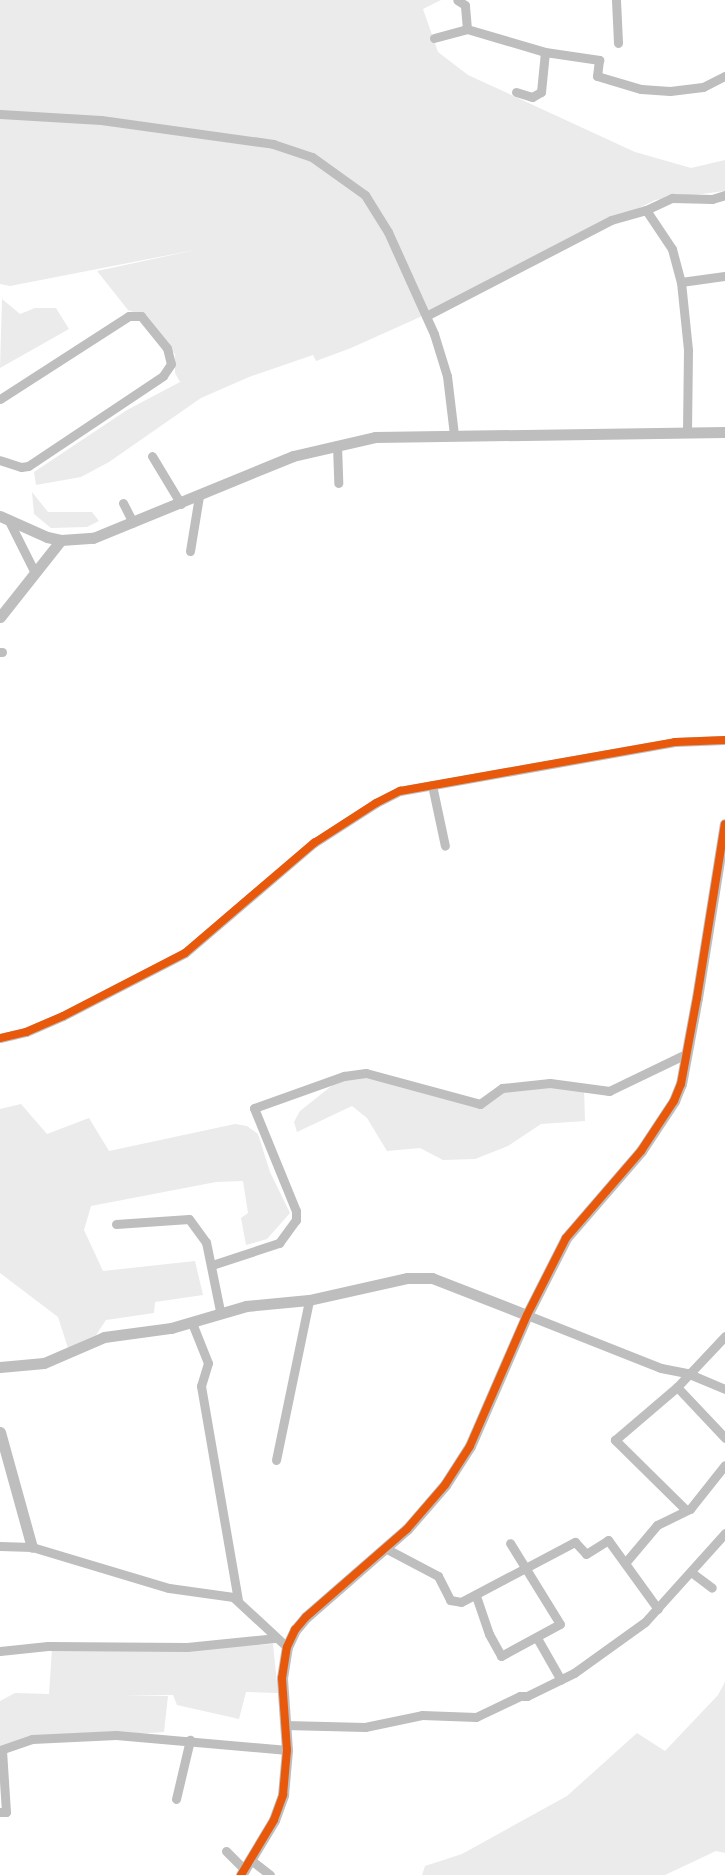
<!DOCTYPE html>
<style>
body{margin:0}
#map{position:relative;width:725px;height:1875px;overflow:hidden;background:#fff;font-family:Karla,sans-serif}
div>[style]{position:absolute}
.green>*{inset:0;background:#ebebeb}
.minor>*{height:9px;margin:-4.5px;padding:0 4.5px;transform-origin:4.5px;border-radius:4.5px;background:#bebebe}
.tertiary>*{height:11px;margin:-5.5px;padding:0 5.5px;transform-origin:5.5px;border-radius:5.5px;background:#bebebe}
.cycleway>*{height:8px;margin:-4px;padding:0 4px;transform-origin:4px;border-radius:4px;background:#e8590c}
span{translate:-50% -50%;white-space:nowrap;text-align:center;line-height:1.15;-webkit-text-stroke:4px #fff;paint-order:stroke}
</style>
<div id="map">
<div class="green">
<div style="clip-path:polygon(0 0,441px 0,423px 9px,438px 52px,468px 75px,635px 152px,691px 168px,725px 160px,725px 191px,655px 200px,449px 304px,351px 348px,316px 361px,313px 355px,249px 377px,201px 398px,109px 462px,81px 477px,36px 485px,34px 472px,127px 410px,180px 382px,175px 373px,175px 354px,136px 313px,128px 310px,97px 271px,200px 249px,10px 286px,0 284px)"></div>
<div style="clip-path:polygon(2px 299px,20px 314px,35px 308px,56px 308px,69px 329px,0 368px)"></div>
<div style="clip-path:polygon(32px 492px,48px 512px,92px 512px,99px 521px,87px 527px,51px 528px,34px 514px)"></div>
<div style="clip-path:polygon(344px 1076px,372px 1076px,480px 1104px,502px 1088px,538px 1082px,584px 1087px,585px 1121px,541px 1124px,508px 1146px,475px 1159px,443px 1160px,420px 1148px,387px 1151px,367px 1118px,352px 1106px,297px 1132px,294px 1122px,300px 1111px)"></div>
<div style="clip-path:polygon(21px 1104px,47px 1134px,89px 1118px,109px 1151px,235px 1124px,247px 1126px,258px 1134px,270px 1172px,290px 1213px,267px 1239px,246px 1245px,241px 1218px,248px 1213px,243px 1181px,216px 1182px,91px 1206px,84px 1230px,103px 1271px,195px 1261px,203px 1295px,155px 1302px,154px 1313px,106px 1320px,96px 1335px,68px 1348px,58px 1317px,0 1273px,0 1109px)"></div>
<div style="clip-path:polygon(273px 1644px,278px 1693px,246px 1692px,239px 1719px,177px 1705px,173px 1695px,123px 1695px,168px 1696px,164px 1732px,19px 1743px,0 1749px,0 1701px,15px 1693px,49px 1694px,52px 1649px,180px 1650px)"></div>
<div style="clip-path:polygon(725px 1682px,725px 1853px,716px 1851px,665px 1875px,422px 1875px,425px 1866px,462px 1854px,567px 1796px,637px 1733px,665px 1751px,718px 1695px)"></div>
</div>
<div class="minor">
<div style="left:616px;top:0;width:43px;rotate:87.3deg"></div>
<div style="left:467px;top:29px;width:81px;rotate:16.4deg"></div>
<div style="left:545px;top:52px;width:55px;rotate:8.4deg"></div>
<div style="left:599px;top:60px;width:16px;rotate:97deg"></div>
<div style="left:597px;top:76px;width:46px;rotate:16.5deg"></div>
<div style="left:641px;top:89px;width:29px;rotate:4deg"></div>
<div style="left:670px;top:91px;width:33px;rotate:-7deg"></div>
<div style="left:703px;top:87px;width:25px;rotate:-27deg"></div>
<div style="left:434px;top:38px;width:34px;rotate:-15deg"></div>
<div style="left:467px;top:29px;width:24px;rotate:-95deg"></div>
<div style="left:465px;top:5px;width:9px;rotate:-148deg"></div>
<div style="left:516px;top:92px;width:17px;rotate:17deg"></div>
<div style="left:532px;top:97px;width:10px;rotate:-29deg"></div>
<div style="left:541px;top:92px;width:40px;rotate:-84.3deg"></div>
<div style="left:0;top:114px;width:101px;rotate:3.4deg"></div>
<div style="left:101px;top:120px;width:174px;rotate:7.9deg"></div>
<div style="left:273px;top:144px;width:41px;rotate:18.4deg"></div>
<div style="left:312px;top:157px;width:65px;rotate:35.6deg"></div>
<div style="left:365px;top:195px;width:44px;rotate:58.1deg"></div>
<div style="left:388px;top:232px;width:112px;rotate:65.7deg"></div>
<div style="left:434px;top:334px;width:44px;rotate:72.8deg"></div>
<div style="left:447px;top:376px;width:59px;rotate:83.2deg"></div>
<div style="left:646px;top:210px;width:29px;rotate:-25deg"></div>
<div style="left:672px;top:198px;width:40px;rotate:1.4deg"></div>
<div style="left:712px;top:199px;width:14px;rotate:-17deg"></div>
<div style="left:681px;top:282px;width:44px;rotate:-7.8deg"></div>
<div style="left:426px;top:316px;width:208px;rotate:-27.4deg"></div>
<div style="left:611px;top:220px;width:36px;rotate:-16deg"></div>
<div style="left:646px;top:210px;width:47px;rotate:56.3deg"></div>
<div style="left:672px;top:249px;width:34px;rotate:75deg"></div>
<div style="left:681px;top:282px;width:68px;rotate:84.1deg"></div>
<div style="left:688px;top:350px;width:82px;rotate:90.7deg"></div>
<div style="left:0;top:399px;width:153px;rotate:-32.8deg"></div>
<div style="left:129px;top:316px;width:12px"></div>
<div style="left:141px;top:316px;width:41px;rotate:50.9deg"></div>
<div style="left:167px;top:348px;width:16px;rotate:76deg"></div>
<div style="left:171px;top:364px;width:14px;rotate:124deg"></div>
<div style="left:163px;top:376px;width:162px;rotate:146.3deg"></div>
<div style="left:28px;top:466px;width:7px;rotate:172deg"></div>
<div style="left:21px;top:467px;width:22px;rotate:-162deg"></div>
<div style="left:337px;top:445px;width:38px;rotate:88deg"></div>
<div style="left:152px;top:456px;width:56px;rotate:58.9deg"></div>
<div style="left:123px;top:503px;width:22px;rotate:63deg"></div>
<div style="left:9px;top:521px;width:56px;rotate:63.4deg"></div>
<div style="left:190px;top:551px;width:56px;rotate:-80.7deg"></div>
<div style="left:0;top:652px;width:2px"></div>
<div style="left:432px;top:785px;width:62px;rotate:78deg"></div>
<div style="left:0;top:1038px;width:27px;rotate:-13deg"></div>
<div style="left:26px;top:1032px;width:40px;rotate:-23.4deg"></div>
<div style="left:63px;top:1016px;width:137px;rotate:-27.3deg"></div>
<div style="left:185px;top:953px;width:170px;rotate:-40.5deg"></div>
<div style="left:314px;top:843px;width:74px;rotate:-32.8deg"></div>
<div style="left:376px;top:803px;width:27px;rotate:-27deg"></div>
<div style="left:400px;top:791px;width:279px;rotate:-10.1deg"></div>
<div style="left:675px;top:742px;width:50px;rotate:-2.3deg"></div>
<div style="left:116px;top:1224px;width:73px;rotate:-3.9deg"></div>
<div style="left:189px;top:1219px;width:29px;rotate:54deg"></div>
<div style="left:206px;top:1242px;width:70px;rotate:78.5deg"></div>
<div style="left:212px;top:1265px;width:71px;rotate:-18.2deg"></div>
<div style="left:279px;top:1243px;width:29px;rotate:-54deg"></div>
<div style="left:296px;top:1220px;width:9px;rotate:-90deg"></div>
<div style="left:296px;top:1211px;width:111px;rotate:-112.2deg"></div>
<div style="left:254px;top:1108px;width:96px;rotate:-19.6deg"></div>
<div style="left:344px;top:1076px;width:22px;rotate:-8deg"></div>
<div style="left:366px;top:1073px;width:118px;rotate:15.2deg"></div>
<div style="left:480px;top:1104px;width:27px;rotate:-36deg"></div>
<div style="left:502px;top:1088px;width:48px;rotate:-5.9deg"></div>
<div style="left:550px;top:1083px;width:60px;rotate:7.7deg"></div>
<div style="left:609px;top:1091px;width:85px;rotate:-25.7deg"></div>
<div style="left:527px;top:1315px;width:144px;rotate:21.6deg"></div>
<div style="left:661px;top:1368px;width:26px;rotate:11deg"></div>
<div style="left:687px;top:1373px;width:41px;rotate:22.8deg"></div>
<div style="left:192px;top:1323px;width:43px;rotate:68.2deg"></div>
<div style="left:208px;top:1363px;width:24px;rotate:107deg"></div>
<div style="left:201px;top:1386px;width:217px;rotate:80.2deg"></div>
<div style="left:677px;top:1387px;width:70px;rotate:46.7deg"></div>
<div style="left:276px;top:1460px;width:163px;rotate:-78.3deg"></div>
<div style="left:686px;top:1510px;width:100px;rotate:-135.4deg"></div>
<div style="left:615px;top:1440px;width:82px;rotate:-40.5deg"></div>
<div style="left:677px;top:1387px;width:70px;rotate:-46.7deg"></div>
<div style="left:0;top:1546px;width:32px;rotate:2deg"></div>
<div style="left:32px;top:1547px;width:143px;rotate:16.7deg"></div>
<div style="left:169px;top:1588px;width:65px;rotate:8deg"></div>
<div style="left:233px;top:1597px;width:74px;rotate:42.8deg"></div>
<div style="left:385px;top:1548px;width:60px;rotate:27.8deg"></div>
<div style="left:438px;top:1576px;width:27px;rotate:63deg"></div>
<div style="left:450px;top:1600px;width:11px;rotate:10deg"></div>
<div style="left:461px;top:1602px;width:129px;rotate:-27.8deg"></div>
<div style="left:575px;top:1542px;width:16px;rotate:47deg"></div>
<div style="left:586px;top:1554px;width:26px;rotate:-32deg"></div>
<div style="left:608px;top:1540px;width:85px;rotate:54.1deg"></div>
<div style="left:625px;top:1563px;width:50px;rotate:-49.9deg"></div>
<div style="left:657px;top:1525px;width:37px;rotate:-26deg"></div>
<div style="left:690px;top:1509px;width:56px;rotate:-51.5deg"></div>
<div style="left:691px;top:1572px;width:26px;rotate:37deg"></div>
<div style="left:476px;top:1596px;width:40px;rotate:71.1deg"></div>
<div style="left:489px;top:1634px;width:25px;rotate:61deg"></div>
<div style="left:501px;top:1656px;width:67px;rotate:-28.5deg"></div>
<div style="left:560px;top:1624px;width:95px;rotate:-121.7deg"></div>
<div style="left:537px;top:1638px;width:48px;rotate:60.3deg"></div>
<div style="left:0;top:1651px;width:48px;rotate:-5.9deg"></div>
<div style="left:48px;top:1646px;width:139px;rotate:0.4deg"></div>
<div style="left:187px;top:1647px;width:88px;rotate:-5.8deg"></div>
<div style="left:285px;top:1725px;width:80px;rotate:1.4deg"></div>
<div style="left:365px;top:1727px;width:58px;rotate:-11.9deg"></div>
<div style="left:422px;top:1715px;width:54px;rotate:2.1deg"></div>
<div style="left:476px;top:1717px;width:49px;rotate:-25.5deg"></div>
<div style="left:520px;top:1696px;width:7px"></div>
<div style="left:527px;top:1696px;width:52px;rotate:-26.1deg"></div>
<div style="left:574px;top:1673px;width:87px;rotate:-35.7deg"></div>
<div style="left:645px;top:1622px;width:120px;rotate:-48deg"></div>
<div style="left:0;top:1750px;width:34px;rotate:-19deg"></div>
<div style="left:32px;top:1739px;width:84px;rotate:-2.7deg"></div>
<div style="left:116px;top:1735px;width:172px;rotate:5deg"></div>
<div style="left:176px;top:1799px;width:61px;rotate:-76.7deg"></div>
<div style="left:0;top:1812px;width:6px"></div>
<div style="left:6px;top:1812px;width:62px;rotate:-93.7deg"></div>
<div style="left:226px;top:1851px;width:27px;rotate:45deg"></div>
<div style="left:251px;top:1860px;width:24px;rotate:38deg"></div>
</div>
<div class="tertiary">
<div style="left:0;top:516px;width:51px;rotate:24.1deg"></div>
<div style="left:47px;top:537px;width:14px;rotate:12deg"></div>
<div style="left:61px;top:540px;width:32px;rotate:-4deg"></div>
<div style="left:93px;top:538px;width:216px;rotate:-22.3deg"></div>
<div style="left:293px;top:456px;width:84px;rotate:-13deg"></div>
<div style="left:375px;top:437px;width:350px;rotate:-0.8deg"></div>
<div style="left:0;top:617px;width:98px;rotate:-51.6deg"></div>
<div style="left:0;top:1367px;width:44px;rotate:-5.2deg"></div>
<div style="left:44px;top:1363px;width:65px;rotate:-23.4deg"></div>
<div style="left:104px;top:1337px;width:68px;rotate:-7.7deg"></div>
<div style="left:171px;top:1328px;width:78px;rotate:-16.3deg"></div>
<div style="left:246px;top:1306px;width:63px;rotate:-5.4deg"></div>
<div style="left:309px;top:1300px;width:100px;rotate:-12.7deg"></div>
<div style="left:407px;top:1278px;width:25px"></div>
<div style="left:432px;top:1278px;width:102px;rotate:21.3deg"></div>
<div style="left:0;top:1432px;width:119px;rotate:74.5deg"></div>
<div style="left:241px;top:1875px;width:64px;rotate:-59deg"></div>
<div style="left:274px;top:1820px;width:27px;rotate:-70deg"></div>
<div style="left:283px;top:1795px;width:45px;rotate:-84.9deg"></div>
<div style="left:287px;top:1750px;width:72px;rotate:-94deg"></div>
<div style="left:282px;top:1678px;width:31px;rotate:-81deg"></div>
<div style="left:287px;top:1647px;width:19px;rotate:-65deg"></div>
<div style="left:295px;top:1630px;width:17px;rotate:-50deg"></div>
<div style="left:306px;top:1617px;width:134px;rotate:-41.1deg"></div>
<div style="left:407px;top:1529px;width:58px;rotate:-49.2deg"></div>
<div style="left:445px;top:1485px;width:46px;rotate:-57.3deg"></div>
<div style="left:470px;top:1446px;width:143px;rotate:-66.5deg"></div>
<div style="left:527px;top:1315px;width:86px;rotate:-63.1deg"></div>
<div style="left:566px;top:1238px;width:115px;rotate:-49.2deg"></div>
<div style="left:641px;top:1151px;width:60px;rotate:-56.6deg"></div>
<div style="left:674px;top:1101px;width:18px;rotate:-68deg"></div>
<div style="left:681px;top:1084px;width:87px;rotate:-79.5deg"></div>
<div style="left:697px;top:998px;width:176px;rotate:-80.9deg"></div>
</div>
<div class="cycleway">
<div style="left:0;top:1038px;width:27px;rotate:-13deg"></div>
<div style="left:26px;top:1032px;width:40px;rotate:-23.4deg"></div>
<div style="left:63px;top:1016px;width:137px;rotate:-27.3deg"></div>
<div style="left:185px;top:953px;width:170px;rotate:-40.5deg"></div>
<div style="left:314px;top:843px;width:74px;rotate:-32.8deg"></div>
<div style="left:376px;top:803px;width:27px;rotate:-27deg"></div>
<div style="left:400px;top:791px;width:279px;rotate:-10.1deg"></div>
<div style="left:675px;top:742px;width:50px;rotate:-2.3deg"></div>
<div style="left:241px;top:1875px;width:64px;rotate:-59deg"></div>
<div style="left:274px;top:1820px;width:27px;rotate:-70deg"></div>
<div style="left:283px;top:1795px;width:45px;rotate:-84.9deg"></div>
<div style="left:287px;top:1750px;width:72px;rotate:-94deg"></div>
<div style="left:282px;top:1678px;width:31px;rotate:-81deg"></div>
<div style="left:287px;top:1647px;width:19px;rotate:-65deg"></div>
<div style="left:295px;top:1630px;width:17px;rotate:-50deg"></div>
<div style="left:306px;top:1617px;width:134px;rotate:-41.1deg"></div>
<div style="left:407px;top:1529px;width:58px;rotate:-49.2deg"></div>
<div style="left:445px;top:1485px;width:46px;rotate:-57.3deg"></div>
<div style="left:470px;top:1446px;width:143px;rotate:-66.5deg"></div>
<div style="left:527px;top:1315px;width:86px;rotate:-63.1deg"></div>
<div style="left:566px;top:1238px;width:115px;rotate:-49.2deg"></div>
<div style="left:641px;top:1151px;width:60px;rotate:-56.6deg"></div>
<div style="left:674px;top:1101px;width:18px;rotate:-68deg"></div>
<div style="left:681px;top:1084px;width:87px;rotate:-79.5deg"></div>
<div style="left:697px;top:998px;width:176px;rotate:-80.9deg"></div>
</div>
</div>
